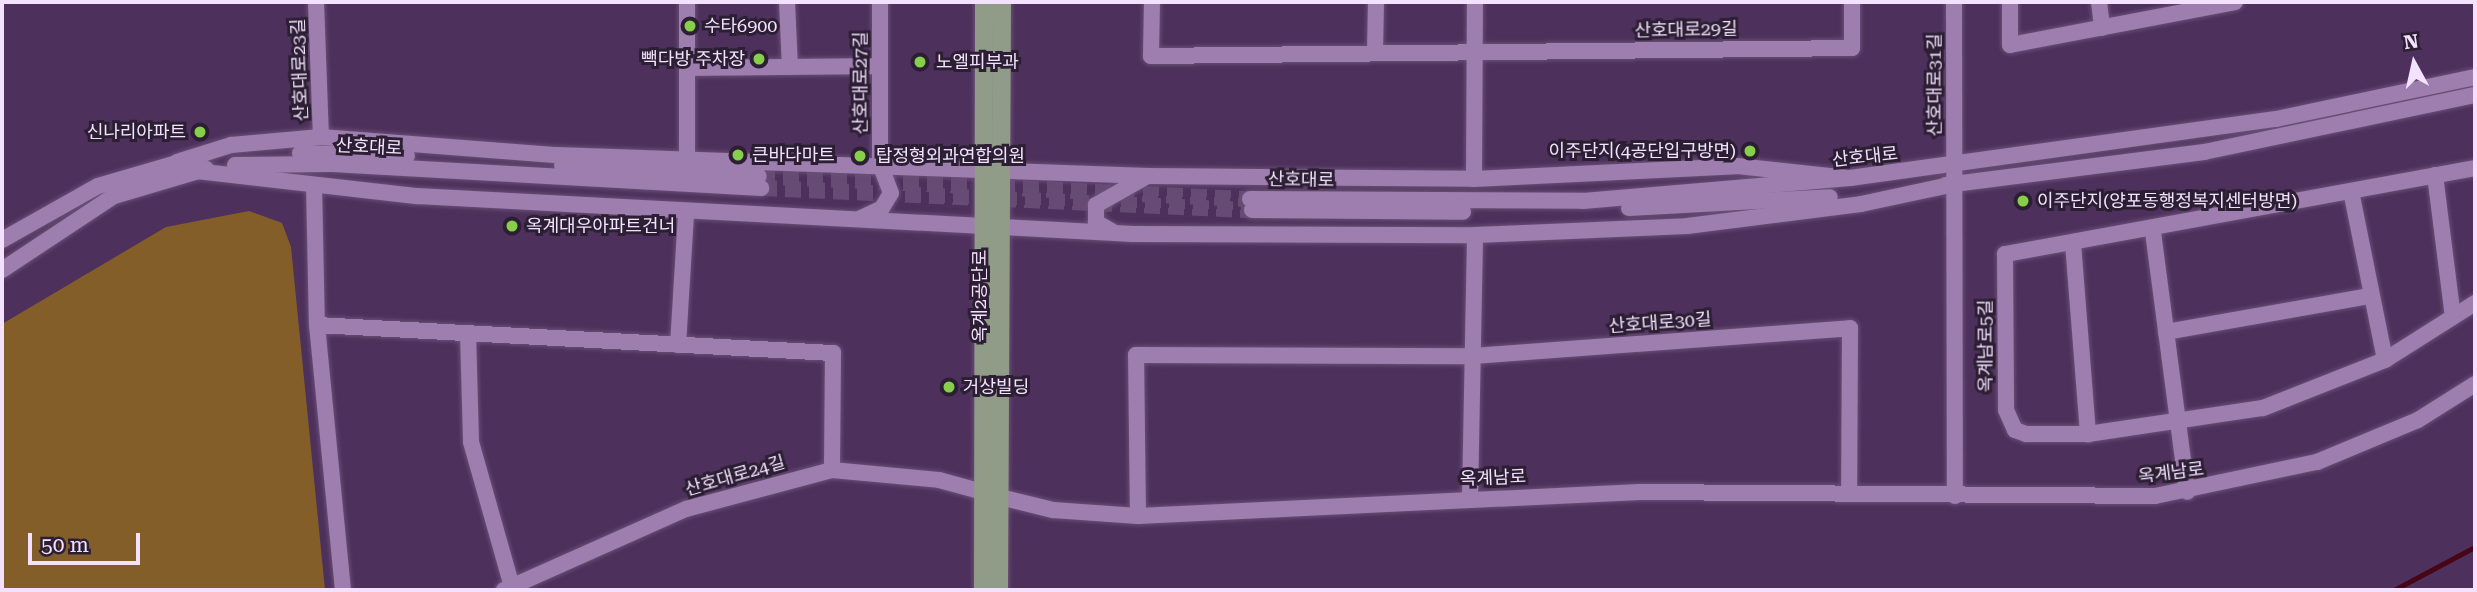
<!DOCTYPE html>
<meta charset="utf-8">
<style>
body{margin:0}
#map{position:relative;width:2477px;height:592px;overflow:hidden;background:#4d305c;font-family:"Roboto Serif","Noto Sans KR",serif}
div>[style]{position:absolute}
.green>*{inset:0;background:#845e28}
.stream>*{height:4.5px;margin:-2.25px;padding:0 2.25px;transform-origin:2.25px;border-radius:2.25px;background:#470516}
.minor-tunnel>*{height:16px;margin-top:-8px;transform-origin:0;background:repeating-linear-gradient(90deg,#664b74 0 16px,transparent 0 24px)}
.roads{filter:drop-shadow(0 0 2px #694f75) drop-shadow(0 0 2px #694f75)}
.minor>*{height:16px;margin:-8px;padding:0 8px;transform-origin:8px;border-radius:8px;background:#9e7daf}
.major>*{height:18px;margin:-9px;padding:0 9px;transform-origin:9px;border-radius:9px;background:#919c88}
.dots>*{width:19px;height:19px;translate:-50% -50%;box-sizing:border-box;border:4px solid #2c1f33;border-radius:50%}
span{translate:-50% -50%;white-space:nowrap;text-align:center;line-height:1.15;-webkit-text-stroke:6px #2c1f33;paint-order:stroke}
.poi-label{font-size:18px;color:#f3e1fd}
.left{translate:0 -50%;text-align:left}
.right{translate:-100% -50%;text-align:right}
.street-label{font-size:18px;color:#f3e1fd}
.frame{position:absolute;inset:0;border:4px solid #f3e1fd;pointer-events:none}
.north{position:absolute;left:2379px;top:28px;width:70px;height:70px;-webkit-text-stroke:5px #2c1f33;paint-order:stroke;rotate:352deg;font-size:19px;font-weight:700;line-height:28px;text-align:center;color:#f3e1fd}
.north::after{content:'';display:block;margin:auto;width:24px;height:32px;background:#f3e1fd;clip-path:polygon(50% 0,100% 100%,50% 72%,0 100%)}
.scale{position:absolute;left:28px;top:533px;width:112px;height:32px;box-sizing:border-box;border:4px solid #f3e1fd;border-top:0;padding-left:9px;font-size:21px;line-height:24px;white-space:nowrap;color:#f3e1fd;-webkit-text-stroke:5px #2c1f33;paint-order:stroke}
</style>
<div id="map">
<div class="green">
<div style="clip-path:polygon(249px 211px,282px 223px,291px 247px,325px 590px,2px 590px,2px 324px,166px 227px)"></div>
</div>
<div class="stream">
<div style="left:2394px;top:590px;width:92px;rotate:-28deg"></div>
</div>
<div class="minor-tunnel">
<div style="left:759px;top:176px;width:492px;rotate:2.7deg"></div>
<div style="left:761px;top:188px;width:491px;rotate:2.6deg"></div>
</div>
<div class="roads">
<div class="minor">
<div style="left:316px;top:2px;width:135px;rotate:87.9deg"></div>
<div style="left:787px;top:2px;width:65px;rotate:87.4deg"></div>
<div style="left:1152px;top:2px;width:54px;rotate:91.1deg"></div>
<div style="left:1151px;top:56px;width:701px;rotate:-0.65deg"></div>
<div style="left:1852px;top:48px;width:46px;rotate:-90deg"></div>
<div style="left:1954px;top:2px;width:494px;rotate:89.9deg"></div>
<div style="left:2010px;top:2px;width:43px;rotate:90deg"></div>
<div style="left:2010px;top:45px;width:229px;rotate:-10.8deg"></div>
<div style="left:2099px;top:2px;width:26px;rotate:83deg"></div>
<div style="left:1375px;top:53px;width:51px;rotate:-88.9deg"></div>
<div style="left:687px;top:68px;width:193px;rotate:-0.6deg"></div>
<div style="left:300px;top:153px;width:107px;rotate:1.6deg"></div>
<div style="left:687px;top:156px;width:154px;rotate:-90deg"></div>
<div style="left:177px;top:162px;width:57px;rotate:-17.5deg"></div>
<div style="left:231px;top:145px;width:90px;rotate:-5.1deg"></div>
<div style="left:321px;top:137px;width:237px;rotate:4.4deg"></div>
<div style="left:557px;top:155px;width:592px;rotate:2.03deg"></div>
<div style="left:1149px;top:176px;width:325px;rotate:0.5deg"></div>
<div style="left:1474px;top:179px;width:263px;rotate:-2.8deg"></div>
<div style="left:1737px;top:166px;width:114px;rotate:6.1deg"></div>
<div style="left:235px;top:165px;width:97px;rotate:-0.6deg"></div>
<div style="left:332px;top:164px;width:430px;rotate:3.2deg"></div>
<div style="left:562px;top:165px;width:197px;rotate:3.2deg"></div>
<div style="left:2475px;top:168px;width:478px;rotate:169.6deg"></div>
<div style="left:2005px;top:254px;width:156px;rotate:89.6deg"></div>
<div style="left:2006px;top:410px;width:22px;rotate:66deg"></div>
<div style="left:2015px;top:430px;width:12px;rotate:20deg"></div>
<div style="left:2026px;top:434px;width:62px"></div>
<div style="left:2088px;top:434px;width:177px;rotate:-8.5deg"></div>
<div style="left:2263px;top:408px;width:131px;rotate:-21.5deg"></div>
<div style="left:2385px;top:360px;width:107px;rotate:-32.3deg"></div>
<div style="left:196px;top:171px;width:222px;rotate:6.5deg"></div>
<div style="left:417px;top:196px;width:717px;rotate:3.04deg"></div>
<div style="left:1133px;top:234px;width:342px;rotate:0.2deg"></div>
<div style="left:1475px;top:235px;width:212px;rotate:-2.4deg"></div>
<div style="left:1687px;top:226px;width:175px;rotate:-7.2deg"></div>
<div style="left:1861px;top:204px;width:95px;rotate:-12.1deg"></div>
<div style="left:2435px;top:175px;width:143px;rotate:82.8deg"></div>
<div style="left:1474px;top:179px;width:177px;rotate:-89.7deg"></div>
<div style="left:314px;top:185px;width:140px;rotate:88.8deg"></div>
<div style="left:317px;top:325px;width:266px;rotate:84.4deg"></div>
<div style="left:1946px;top:185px;width:260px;rotate:-7.3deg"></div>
<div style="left:2204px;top:152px;width:277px;rotate:-11.9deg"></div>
<div style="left:2351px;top:191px;width:172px;rotate:78.6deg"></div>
<div style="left:1250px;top:199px;width:333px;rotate:0.3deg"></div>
<div style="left:1583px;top:201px;width:268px;rotate:-4.9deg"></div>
<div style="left:1850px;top:178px;width:430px;rotate:-7.9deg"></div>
<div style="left:2276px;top:119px;width:203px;rotate:-11.9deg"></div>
<div style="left:1629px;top:208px;width:201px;rotate:-3.1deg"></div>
<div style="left:1252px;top:210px;width:211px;rotate:0.5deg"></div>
<div style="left:861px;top:218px;width:23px;rotate:-25deg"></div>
<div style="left:882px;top:208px;width:17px;rotate:-59deg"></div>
<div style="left:891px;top:193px;width:31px;rotate:-111deg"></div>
<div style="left:880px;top:164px;width:162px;rotate:-90deg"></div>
<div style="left:1113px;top:232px;width:20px;rotate:-150deg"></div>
<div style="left:1096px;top:222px;width:17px;rotate:-90deg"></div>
<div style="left:1096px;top:205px;width:55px;rotate:-29.4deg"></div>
<div style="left:2153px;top:232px;width:262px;rotate:82.5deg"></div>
<div style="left:2px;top:240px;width:110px;rotate:-29.4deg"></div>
<div style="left:98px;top:186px;width:93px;rotate:-16.3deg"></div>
<div style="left:2073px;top:243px;width:192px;rotate:85.5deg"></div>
<div style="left:2px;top:270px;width:134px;rotate:-33.5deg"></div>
<div style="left:114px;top:196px;width:96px;rotate:-16.4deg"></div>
<div style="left:317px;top:325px;width:517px;rotate:3.11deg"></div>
<div style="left:833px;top:353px;width:117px;rotate:90.5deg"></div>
<div style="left:2166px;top:332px;width:208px;rotate:-10deg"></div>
<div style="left:468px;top:333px;width:109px;rotate:88.4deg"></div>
<div style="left:471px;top:442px;width:151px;rotate:74.2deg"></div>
<div style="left:678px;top:345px;width:132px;rotate:-86.5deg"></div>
<div style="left:1000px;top:497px;width:55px;rotate:13.8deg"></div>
<div style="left:1053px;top:510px;width:85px;rotate:4deg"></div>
<div style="left:1138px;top:516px;width:502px;rotate:-2.74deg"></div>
<div style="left:1639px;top:492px;width:516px;rotate:0.44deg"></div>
<div style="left:2155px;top:496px;width:166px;rotate:-11.9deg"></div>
<div style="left:2317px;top:462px;width:109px;rotate:-22.6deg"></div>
<div style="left:2418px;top:420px;width:67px;rotate:-32.3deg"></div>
<div style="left:1470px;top:498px;width:263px;rotate:-88.9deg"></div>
<div style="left:1138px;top:516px;width:161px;rotate:-90.7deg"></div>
<div style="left:1136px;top:355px;width:337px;rotate:0.2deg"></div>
<div style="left:1473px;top:356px;width:378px;rotate:-4.2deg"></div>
<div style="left:1850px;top:328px;width:166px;rotate:90.3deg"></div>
<div style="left:504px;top:590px;width:199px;rotate:-24deg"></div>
<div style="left:686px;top:509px;width:151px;rotate:-15deg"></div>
<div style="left:832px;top:470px;width:107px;rotate:5.3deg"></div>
<div style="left:939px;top:480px;width:46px;rotate:15.3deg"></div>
</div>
<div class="major">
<div style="left:983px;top:590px;width:588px;rotate:-89.9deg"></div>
<div style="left:999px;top:590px;width:588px;rotate:-89.71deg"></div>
</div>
</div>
<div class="dots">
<div style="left:690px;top:26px;background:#87cf4b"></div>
<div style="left:759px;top:59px;background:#87cf4b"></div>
<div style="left:920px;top:62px;background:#87cf4b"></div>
<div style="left:200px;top:132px;background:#87cf4b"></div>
<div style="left:1750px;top:151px;background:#87cf4b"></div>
<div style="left:738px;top:155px;background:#87cf4b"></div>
<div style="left:860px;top:156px;background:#87cf4b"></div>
<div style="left:2023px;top:201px;background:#87cf4b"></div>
<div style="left:512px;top:226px;background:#87cf4b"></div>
<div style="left:949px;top:387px;background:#87cf4b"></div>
</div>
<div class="poi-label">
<span class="left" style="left:704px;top:26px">수타6900</span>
<span class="right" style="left:745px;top:59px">빽다방 주차장</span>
<span class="left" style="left:936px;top:62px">노엘피부과</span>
<span class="right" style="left:186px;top:132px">신나리아파트</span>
<span class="right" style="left:1736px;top:151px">이주단지(4공단입구방면)</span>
<span class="left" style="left:752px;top:155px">큰바다마트</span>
<span class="left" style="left:876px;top:156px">탑정형외과연합의원</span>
<span class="left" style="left:2037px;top:201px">이주단지(양포동행정복지센터방면)</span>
<span class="left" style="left:526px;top:226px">옥계대우아파트건너</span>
<span class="left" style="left:963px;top:387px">거상빌딩</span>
</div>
<div class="street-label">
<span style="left:1686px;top:30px;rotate:-1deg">산호대로29길</span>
<span style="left:300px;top:70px;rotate:-92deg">산호대로23길</span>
<span style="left:861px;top:83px;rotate:-90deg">산호대로27길</span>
<span style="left:1935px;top:85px;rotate:-90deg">산호대로31길</span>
<span style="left:369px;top:147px;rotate:3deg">산호대로</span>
<span style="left:1865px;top:157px;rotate:-6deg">산호대로</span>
<span style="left:1301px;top:180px;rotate:1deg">산호대로</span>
<span style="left:980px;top:296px;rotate:-90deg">옥계2공단로</span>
<span style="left:1660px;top:323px;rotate:-4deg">산호대로30길</span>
<span style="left:1986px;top:346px;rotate:-90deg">옥계남로5길</span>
<span style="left:2171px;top:473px;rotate:-7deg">옥계남로</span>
<span style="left:735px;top:476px;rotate:-16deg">산호대로24길</span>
<span style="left:1493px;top:478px;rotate:-2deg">옥계남로</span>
</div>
<div class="frame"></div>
<div class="north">N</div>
<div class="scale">50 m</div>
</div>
